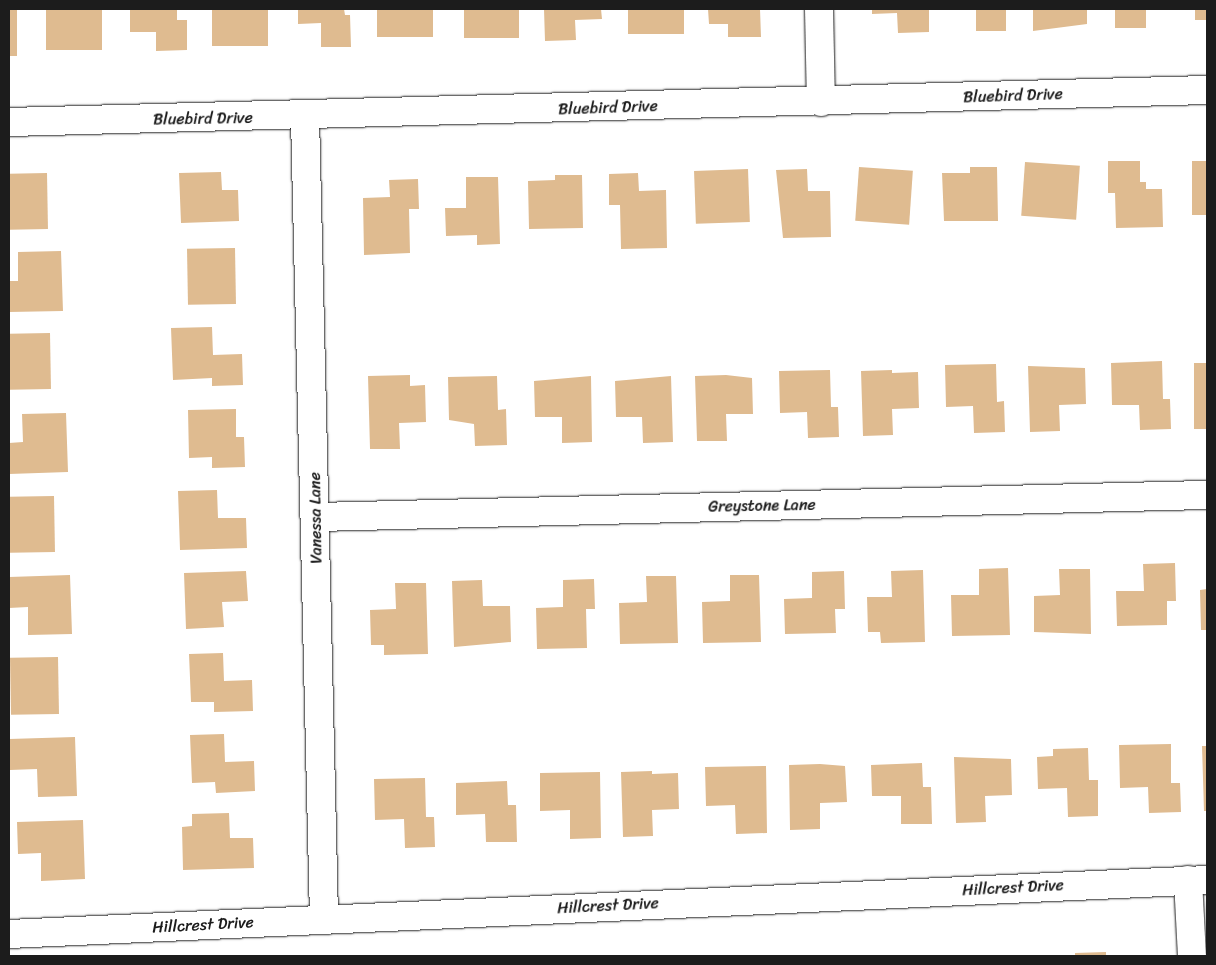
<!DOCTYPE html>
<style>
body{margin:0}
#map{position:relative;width:1216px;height:965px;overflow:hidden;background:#fff;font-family:Sriracha,sans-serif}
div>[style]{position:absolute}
.building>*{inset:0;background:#dfbb90;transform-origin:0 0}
.roads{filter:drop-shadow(0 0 1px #1c1c1c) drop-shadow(0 0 1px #1c1c1c)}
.minor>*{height:28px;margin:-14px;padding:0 14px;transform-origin:14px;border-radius:14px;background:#fff}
span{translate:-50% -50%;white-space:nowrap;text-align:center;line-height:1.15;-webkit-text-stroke:4px #fff;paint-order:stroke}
.street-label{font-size:16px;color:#1c1c1c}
.frame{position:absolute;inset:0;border:10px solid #1c1c1c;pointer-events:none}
</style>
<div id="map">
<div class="building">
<div style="left:9px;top:9px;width:8px;height:47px"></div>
<div style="left:46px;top:9px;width:56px;height:41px"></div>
<div style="clip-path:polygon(130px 9px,177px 9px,177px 20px,187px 20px,187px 50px,156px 51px,156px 32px,130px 32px)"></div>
<div style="left:212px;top:9px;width:56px;height:37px"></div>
<div style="clip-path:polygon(298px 9px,344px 9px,345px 15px,350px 15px,351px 47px,321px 47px,321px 23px,298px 24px)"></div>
<div style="left:377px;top:9px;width:56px;height:28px"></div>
<div style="left:464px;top:9px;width:55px;height:29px"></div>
<div style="clip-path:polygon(544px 9px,601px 9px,602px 19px,575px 20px,576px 40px,545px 41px)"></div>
<div style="left:628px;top:9px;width:56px;height:25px"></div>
<div style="clip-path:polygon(708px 9px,760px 9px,761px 37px,728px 37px,728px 24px,709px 24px)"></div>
<div style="clip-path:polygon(872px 9px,929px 9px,929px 32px,898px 33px,897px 13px,872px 14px)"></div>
<div style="left:976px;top:9px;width:30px;height:22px"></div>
<div style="clip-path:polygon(1033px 9px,1087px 9px,1087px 24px,1033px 31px)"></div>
<div style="left:1115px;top:9px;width:31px;height:19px"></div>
<div style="left:1195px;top:9px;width:12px;height:11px"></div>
<div style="clip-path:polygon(1108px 161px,1140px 161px,1140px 182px,1146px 182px,1146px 189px,1162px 189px,1163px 227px,1116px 228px,1115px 193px,1108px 193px)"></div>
<div style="left:1192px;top:161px;width:15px;height:54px"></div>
<div style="left:1025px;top:162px;width:55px;height:54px;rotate:4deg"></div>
<div style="left:859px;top:167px;width:54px;height:54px;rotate:4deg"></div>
<div style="clip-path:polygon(970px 167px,997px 167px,998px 221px,944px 221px,942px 173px,970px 173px)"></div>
<div style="left:748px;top:169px;width:53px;height:54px;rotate:88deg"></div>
<div style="clip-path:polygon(807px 169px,808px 191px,830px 191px,831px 237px,783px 238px,776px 170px)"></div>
<div style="clip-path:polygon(221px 172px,222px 190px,238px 190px,239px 221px,181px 223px,179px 173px)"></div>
<div style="left:47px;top:173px;width:56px;height:38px;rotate:89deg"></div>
<div style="clip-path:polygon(638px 173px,639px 191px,666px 190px,667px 248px,621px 249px,620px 205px,609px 205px,609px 174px)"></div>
<div style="clip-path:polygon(555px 175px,582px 175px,583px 228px,529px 229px,528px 181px,555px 180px)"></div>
<div style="clip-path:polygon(466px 177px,498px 177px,500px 244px,477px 245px,477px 235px,446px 236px,445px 208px,466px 208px)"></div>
<div style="clip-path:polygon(418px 179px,419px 209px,409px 209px,410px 253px,364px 255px,363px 198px,390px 197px,389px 180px)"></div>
<div style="left:235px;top:248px;width:56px;height:48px;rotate:89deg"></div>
<div style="clip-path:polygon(61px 251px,63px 311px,9px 312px,9px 281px,18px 281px,18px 252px)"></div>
<div style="clip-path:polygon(212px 327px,213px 355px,242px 354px,243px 385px,212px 386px,212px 378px,173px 380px,171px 328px)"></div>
<div style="left:50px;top:333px;width:56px;height:41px;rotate:89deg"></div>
<div style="clip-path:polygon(1162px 361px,1163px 399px,1170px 399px,1171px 429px,1140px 430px,1139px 405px,1112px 405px,1111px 363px)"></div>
<div style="left:1194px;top:363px;width:13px;height:66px"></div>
<div style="clip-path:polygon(996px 364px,997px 402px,1004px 401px,1005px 432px,974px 433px,973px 406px,946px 407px,945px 365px)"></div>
<div style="clip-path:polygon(1028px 366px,1085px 368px,1086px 404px,1059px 405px,1060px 431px,1030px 432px)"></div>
<div style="clip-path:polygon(830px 370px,831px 407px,838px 407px,839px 437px,808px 438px,807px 412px,780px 413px,779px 371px)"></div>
<div style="clip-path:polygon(892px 370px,892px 373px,918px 372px,919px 408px,892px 409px,893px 435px,863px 436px,861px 371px)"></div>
<div style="clip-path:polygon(410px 375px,410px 386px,425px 385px,426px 422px,399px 423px,400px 449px,370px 449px,368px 376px)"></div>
<div style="clip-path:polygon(726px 375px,752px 378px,753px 414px,726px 414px,727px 441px,697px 441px,695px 376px)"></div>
<div style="clip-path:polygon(497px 376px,498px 410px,506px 409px,507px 445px,475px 446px,474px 424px,449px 420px,448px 377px)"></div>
<div style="clip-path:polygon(591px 376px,592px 442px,562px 443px,562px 417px,535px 417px,534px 381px)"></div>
<div style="clip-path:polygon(671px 376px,673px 442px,643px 443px,642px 417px,616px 417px,615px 381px)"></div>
<div style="clip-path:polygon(236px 409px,236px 437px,244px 437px,245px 467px,212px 468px,212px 457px,189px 458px,188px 410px)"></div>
<div style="clip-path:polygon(66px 413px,68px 472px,9px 474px,9px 443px,23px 442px,22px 414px)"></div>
<div style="clip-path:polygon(217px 490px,218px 518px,246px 518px,247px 548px,180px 550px,178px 491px)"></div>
<div style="left:54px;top:496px;width:56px;height:45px;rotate:89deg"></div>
<div style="clip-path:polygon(1175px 563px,1176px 601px,1167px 601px,1167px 625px,1117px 626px,1116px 591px,1144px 591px,1143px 564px)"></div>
<div style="clip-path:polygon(1008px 568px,1010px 635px,952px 636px,951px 595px,979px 595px,979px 569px)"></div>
<div style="clip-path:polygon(1059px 569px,1090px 569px,1091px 634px,1034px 632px,1034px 596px,1060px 595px)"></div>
<div style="clip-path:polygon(923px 570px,925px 642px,881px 643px,880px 632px,868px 632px,867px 597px,892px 597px,891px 571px)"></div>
<div style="clip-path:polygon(246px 571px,248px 601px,222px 602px,224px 627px,186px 629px,184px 573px)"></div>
<div style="clip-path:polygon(844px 571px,845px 609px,835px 609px,836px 633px,785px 634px,784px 599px,812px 598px,812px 572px)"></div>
<div style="clip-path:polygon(70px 575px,72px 634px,28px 635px,28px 607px,9px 608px,9px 577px)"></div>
<div style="clip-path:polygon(730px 575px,759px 575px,761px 642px,703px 643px,702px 602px,730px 601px)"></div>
<div style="clip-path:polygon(646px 576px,676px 576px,678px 643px,620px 644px,619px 603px,647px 602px)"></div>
<div style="clip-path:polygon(594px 579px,595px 609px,586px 609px,587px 648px,537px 649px,536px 608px,563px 607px,563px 580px)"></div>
<div style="clip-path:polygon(482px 580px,483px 606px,510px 606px,511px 642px,454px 647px,452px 581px)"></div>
<div style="clip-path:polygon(395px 583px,426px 583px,428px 654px,384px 655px,384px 645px,371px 645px,370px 610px,396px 609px)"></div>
<div style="clip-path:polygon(1207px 589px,1207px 630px,1201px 630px,1200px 590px)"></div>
<div style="clip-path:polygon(223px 653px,224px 681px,252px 680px,253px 711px,214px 712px,214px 702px,191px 702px,189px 654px)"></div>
<div style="left:58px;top:657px;width:57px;height:48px;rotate:89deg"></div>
<div style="clip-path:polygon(224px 734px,225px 762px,254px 761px,255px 791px,216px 793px,215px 782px,192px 783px,190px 735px)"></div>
<div style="clip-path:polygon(75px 737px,77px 796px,38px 797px,37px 769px,10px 770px,9px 739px)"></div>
<div style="clip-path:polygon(1171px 744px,1171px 783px,1180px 783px,1181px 812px,1149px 813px,1148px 787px,1120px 788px,1119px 745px)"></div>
<div style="clip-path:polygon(1202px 746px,1207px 746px,1207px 811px,1204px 811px)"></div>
<div style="clip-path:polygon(1088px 748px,1089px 780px,1098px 780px,1098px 816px,1068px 817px,1067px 788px,1038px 789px,1037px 757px,1053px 756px,1053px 749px)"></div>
<div style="clip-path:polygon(954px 757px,1011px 759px,1012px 795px,985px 796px,986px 822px,956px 823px)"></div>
<div style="clip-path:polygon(922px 763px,923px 787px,931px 787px,932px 824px,901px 824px,901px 796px,872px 796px,871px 765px)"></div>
<div style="clip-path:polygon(820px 764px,845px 766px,847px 802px,820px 803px,820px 829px,790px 830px,789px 765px)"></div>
<div style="clip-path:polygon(766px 766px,767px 833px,736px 834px,735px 805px,706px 806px,705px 767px)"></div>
<div style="clip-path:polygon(652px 771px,652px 774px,678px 773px,679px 809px,652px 810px,653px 836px,623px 837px,621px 772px)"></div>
<div style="clip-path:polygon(600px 772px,601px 838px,570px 839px,570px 810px,540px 811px,540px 773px)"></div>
<div style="clip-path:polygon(425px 778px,426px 817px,434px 817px,435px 847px,405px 848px,404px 819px,375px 820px,374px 779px)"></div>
<div style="clip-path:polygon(507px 781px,508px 805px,516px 805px,517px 842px,486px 842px,485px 814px,456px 815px,456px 783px)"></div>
<div style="clip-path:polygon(229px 813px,230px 838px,253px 838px,254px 868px,183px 870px,182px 827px,192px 826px,192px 814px)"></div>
<div style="clip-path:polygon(83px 820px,85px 879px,41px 881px,41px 853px,18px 854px,17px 822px)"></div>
<div style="clip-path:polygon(1106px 952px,1106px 956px,1075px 956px,1075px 953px)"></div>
</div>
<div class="roads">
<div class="minor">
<div style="left:819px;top:9px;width:93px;rotate:88.8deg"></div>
<div style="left:305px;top:117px;width:802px;rotate:88.64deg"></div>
<div style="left:9px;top:122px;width:1198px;rotate:-1.53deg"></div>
<div style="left:317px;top:517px;width:890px;rotate:-1.42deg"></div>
<div style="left:1188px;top:880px;width:76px;rotate:87deg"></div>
<div style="left:9px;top:934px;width:1199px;rotate:-2.58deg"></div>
</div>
</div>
<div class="street-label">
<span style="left:1013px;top:96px;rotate:-2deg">Bluebird Drive</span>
<span style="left:608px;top:108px;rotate:-2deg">Bluebird Drive</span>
<span style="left:203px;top:119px;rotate:-1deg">Bluebird Drive</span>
<span style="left:762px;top:506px;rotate:-1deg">Greystone Lane</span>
<span style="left:316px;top:518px;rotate:-91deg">Vanessa Lane</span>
<span style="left:1013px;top:888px;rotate:-3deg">Hillcrest Drive</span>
<span style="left:608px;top:906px;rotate:-3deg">Hillcrest Drive</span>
<span style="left:203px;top:925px;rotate:-3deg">Hillcrest Drive</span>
</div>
<div class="frame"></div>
</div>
